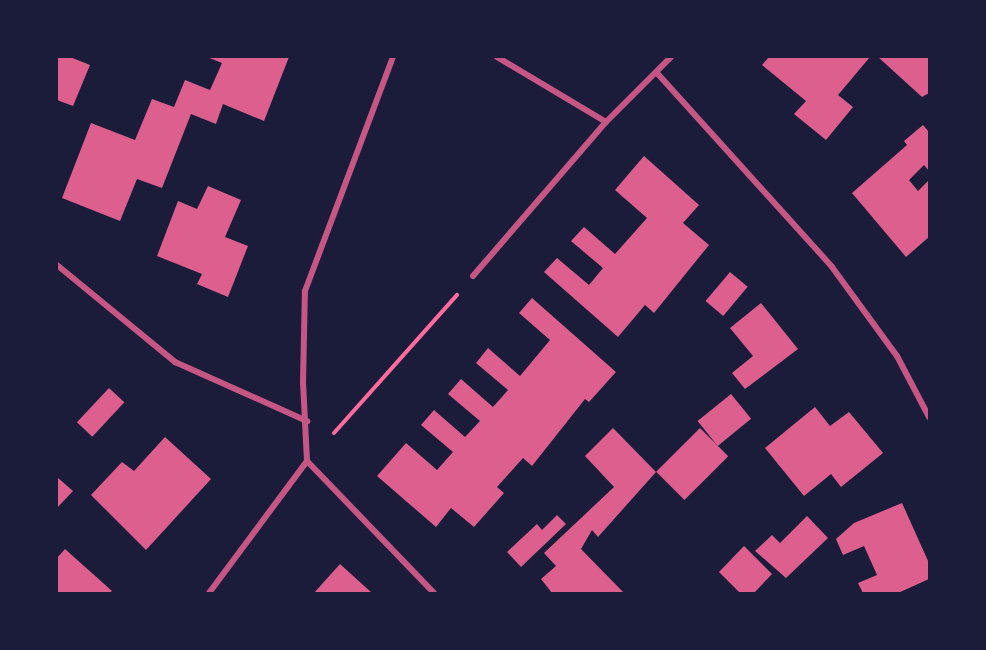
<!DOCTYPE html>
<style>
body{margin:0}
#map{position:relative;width:986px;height:650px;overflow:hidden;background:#1b1b3a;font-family:"PT Sans Narrow",sans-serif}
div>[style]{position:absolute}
.building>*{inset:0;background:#dd5f8e;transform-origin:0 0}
.path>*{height:4px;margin:-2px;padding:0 2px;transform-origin:2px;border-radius:2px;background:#ff6b9d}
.minor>*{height:6px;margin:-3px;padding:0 3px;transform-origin:3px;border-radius:3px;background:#c65784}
span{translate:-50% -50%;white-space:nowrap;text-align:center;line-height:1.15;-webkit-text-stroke:6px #1b1b3a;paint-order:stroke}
.frame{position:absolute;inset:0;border:58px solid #1b1b3a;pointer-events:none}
</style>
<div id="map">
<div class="building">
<div style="clip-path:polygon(57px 57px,70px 57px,90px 65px,73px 106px,57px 100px)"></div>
<div style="clip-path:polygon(207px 57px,289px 57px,264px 121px,223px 104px,216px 124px,191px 114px,162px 188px,137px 179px,120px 221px,62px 198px,91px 123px,135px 140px,152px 99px,174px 107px,185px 80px,210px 90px,222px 63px)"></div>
<div style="clip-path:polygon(769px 57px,870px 57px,838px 95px,853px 107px,826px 140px,794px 114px,806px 101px,762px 65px)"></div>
<div style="clip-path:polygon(878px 57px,929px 57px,929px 93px,922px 97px)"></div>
<div style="clip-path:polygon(923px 125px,929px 132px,929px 171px,924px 165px,909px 180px,918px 191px,929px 180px,929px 237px,906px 257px,852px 193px,907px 145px,904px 141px)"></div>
<div style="clip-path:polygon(644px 156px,699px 205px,683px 223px,709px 245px,654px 313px,645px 305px,618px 337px,544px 272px,557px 258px,589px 285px,603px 268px,571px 241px,584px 227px,615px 254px,647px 218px,615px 190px)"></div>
<div style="clip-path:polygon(208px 186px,241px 200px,225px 237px,248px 246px,228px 297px,197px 284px,202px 274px,157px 256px,178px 201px,197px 209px)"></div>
<div style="left:730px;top:272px;width:23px;height:38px;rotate:40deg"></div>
<div style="clip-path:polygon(532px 298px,616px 372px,589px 402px,585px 399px,532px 466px,523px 458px,497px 487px,504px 493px,474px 527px,451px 508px,436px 527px,377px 476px,406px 443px,437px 470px,453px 452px,421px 425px,434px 410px,465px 437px,480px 421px,448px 394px,461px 379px,493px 407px,508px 390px,476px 363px,488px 348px,520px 376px,550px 340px,519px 313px)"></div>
<div style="clip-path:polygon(761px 303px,798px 349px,745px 389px,732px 373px,753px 356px,730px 328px)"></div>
<div style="left:109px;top:388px;width:21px;height:47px;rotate:43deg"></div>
<div style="left:731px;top:394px;width:32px;height:43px;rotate:51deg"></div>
<div style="clip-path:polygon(815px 407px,830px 426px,849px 412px,883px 453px,841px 487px,831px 474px,804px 496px,765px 448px)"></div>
<div style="clip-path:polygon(613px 428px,656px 472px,598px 537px,592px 530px,581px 549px,624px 593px,552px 593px,541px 579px,556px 566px,544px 553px,614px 487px,585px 456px)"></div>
<div style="left:700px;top:428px;width:40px;height:62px;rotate:45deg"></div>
<div style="clip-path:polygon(165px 437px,211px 479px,146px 550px,91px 495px,122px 462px,134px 471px)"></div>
<div style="clip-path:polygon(57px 477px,73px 491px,57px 508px)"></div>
<div style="clip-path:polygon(902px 503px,929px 563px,929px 579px,898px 593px,863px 593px,858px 583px,877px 575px,864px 546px,843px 555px,836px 539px,854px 523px)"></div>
<div style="clip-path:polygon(557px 515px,566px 524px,521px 567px,507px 552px,537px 524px,542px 530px)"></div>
<div style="clip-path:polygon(807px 516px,828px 538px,786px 578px,755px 551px,772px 535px,780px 543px)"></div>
<div style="clip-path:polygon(744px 546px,772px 574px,754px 593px,740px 593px,719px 572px)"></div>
<div style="clip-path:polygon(65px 549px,112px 591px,109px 593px,57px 593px,57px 558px)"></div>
<div style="clip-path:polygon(340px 564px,372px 593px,314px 593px)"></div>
</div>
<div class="path">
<div style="left:334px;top:433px;width:185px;rotate:-48.3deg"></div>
</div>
<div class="minor">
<div style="left:497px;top:57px;width:127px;rotate:30.8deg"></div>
<div style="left:657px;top:73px;width:261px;rotate:47.9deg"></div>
<div style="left:832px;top:267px;width:110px;rotate:53.9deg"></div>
<div style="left:897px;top:356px;width:69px;rotate:62.3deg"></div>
<div style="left:57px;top:265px;width:153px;rotate:39.4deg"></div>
<div style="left:175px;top:362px;width:145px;rotate:24.1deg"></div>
<div style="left:473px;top:276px;width:203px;rotate:-49.2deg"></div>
<div style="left:606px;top:122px;width:92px;rotate:-45deg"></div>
<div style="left:307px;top:461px;width:183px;rotate:46.1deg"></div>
<div style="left:209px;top:593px;width:164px;rotate:-53.4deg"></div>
<div style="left:307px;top:461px;width:78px;rotate:-92.9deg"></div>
<div style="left:303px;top:383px;width:92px;rotate:-88.8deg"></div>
<div style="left:305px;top:291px;width:250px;rotate:-69.4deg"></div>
</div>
<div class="frame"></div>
</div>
